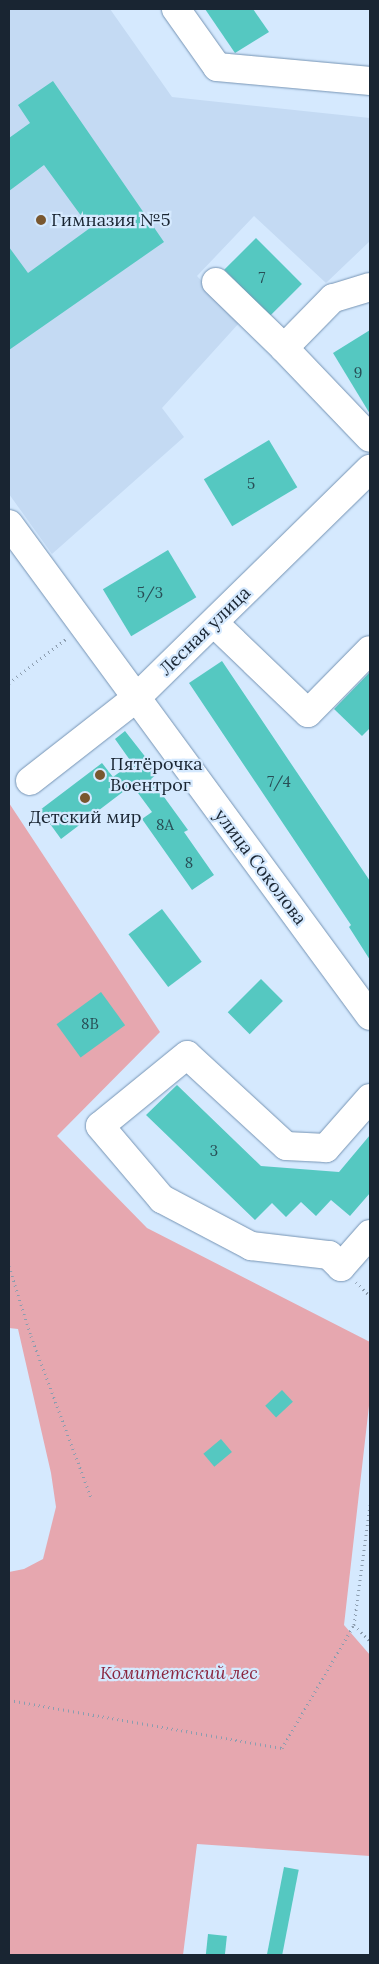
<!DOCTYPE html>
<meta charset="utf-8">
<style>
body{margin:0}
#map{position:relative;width:379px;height:1964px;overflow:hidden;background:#d5e9fe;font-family:Lora,serif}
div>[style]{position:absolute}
.built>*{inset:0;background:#c4daf3}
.green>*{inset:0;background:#e6a7af}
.building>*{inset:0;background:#55c8c1;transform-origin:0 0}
.path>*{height:3px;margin-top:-1.5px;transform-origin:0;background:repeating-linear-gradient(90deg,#8c9daf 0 1px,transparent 0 5px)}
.roads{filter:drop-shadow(0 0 1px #7694b4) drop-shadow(0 0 1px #7694b4)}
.minor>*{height:28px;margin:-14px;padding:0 14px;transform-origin:14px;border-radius:14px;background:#fff}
.dots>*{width:14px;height:14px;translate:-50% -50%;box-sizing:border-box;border:2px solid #d5e9fe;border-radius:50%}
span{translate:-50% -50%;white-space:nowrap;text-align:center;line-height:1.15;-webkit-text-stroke:4.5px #d5e9fe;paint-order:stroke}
.number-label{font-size:15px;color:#284e56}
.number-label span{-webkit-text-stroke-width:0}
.poi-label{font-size:18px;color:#192532}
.left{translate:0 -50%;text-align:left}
.street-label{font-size:18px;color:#192532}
.park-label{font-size:18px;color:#8a263f;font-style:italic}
.frame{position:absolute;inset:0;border:10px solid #192532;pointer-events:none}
</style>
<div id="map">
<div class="built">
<div style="clip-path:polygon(9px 9px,110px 9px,172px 97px,370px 118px,370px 241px,326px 283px,254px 216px,197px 276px,240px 322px,162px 408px,184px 437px,52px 554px,9px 494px)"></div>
</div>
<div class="green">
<div style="clip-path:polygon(9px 803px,160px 1032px,57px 1136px,147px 1228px,370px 1342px,370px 1397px,344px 1625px,370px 1655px,370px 1856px,197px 1844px,183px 1955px,9px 1955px,9px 1572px,24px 1569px,43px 1559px,56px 1507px,51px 1473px,18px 1329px,9px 1328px)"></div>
</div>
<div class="building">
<div style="clip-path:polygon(205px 9px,253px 9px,269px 32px,235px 53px)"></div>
<div style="clip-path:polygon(53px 81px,164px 242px,9px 350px,9px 247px,28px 273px,90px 228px,44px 165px,9px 191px,9px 138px,30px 123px,18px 105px)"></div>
<div style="left:256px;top:238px;width:65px;height:45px;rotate:45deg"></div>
<div style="clip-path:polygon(370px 330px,370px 414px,333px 353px)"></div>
<div style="left:269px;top:440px;width:55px;height:76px;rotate:59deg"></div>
<div style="left:168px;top:550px;width:55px;height:76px;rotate:59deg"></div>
<div style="clip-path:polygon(222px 661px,370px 881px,370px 960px,349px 927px,351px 925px,189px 683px)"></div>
<div style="clip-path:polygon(370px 672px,370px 728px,362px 736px,334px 709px)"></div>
<div style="clip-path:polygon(125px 731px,158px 773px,151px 779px,188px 830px,184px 832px,214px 875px,192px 890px,142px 819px,152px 812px,132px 785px,61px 839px,40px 810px,102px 763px,113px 777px,132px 763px,115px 739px)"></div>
<div style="left:162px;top:909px;width:66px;height:42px;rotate:53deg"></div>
<div style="left:261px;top:979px;width:31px;height:47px;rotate:45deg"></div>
<div style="left:101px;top:992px;width:41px;height:55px;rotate:54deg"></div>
<div style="clip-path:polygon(177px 1085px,261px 1166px,339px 1172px,370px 1135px,370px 1193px,350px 1216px,331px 1200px,316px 1216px,301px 1202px,286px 1217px,272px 1203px,255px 1220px,146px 1115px)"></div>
<div style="left:282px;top:1390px;width:16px;height:23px;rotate:47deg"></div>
<div style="left:221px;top:1439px;width:17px;height:23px;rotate:50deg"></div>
<div style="left:284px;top:1867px;width:15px;height:90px;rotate:11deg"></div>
<div style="left:208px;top:1934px;width:19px;height:21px;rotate:6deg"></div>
</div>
<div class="path">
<div style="left:9px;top:683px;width:72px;rotate:-37.7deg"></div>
<div style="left:9px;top:1266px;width:73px;rotate:72.6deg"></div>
<div style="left:31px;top:1336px;width:172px;rotate:69.6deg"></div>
<div style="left:356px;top:1282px;width:20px;rotate:45deg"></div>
<div style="left:370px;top:1505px;width:121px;rotate:97.6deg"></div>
<div style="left:354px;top:1625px;width:23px;rotate:45deg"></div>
<div style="left:9px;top:1700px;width:277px;rotate:10deg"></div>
<div style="left:282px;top:1748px;width:143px;rotate:-59.7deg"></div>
</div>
<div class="roads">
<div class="minor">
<div style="left:176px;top:9px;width:71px;rotate:54.7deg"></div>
<div style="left:217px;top:67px;width:154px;rotate:5.2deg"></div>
<div style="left:216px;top:282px;width:95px;rotate:44.1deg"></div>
<div style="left:370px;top:287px;width:39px;rotate:163deg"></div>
<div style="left:333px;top:298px;width:70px;rotate:134.4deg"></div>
<div style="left:284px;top:348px;width:124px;rotate:46.3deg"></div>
<div style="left:9px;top:524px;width:610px;rotate:53.73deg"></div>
<div style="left:214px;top:623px;width:130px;rotate:43.8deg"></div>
<div style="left:308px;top:713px;width:88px;rotate:-45.5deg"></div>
<div style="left:30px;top:781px;width:133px;rotate:-38deg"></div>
<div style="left:135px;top:699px;width:329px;rotate:-44.4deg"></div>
<div style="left:370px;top:1098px;width:67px;rotate:131.3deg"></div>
<div style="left:326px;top:1148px;width:40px;rotate:-177.1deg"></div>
<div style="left:286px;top:1146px;width:134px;rotate:-137.4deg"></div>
<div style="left:187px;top:1055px;width:112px;rotate:140.8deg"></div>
<div style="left:100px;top:1126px;width:96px;rotate:49.7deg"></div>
<div style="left:162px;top:1199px;width:101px;rotate:27.8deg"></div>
<div style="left:251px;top:1246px;width:79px;rotate:6.6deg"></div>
<div style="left:329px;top:1255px;width:17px;rotate:45deg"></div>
<div style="left:341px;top:1267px;width:44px;rotate:-48.7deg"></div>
</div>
</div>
<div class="dots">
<div style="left:41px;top:220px;background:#79572f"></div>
<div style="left:100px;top:775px;background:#79572f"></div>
<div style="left:85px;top:798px;background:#79572f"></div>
</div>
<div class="number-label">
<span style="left:262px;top:278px">7</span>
<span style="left:358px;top:373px">9</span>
<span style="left:251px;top:484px">5</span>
<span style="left:150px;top:593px">5/3</span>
<span style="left:279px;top:782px">7/4</span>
<span style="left:165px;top:825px">8А</span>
<span style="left:189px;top:863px">8</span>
<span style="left:90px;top:1024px">8В</span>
<span style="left:214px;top:1151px">3</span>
</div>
<div class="poi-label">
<span class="left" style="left:51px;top:220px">Гимназия №5</span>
<span class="left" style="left:110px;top:775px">Пятёрочка<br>Воентрог</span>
<span style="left:85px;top:817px">Детский мир</span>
</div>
<div class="street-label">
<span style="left:205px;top:631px;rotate:-44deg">Лесная улица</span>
<span style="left:260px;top:867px;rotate:53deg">улица Соколова</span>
</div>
<div class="park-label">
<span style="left:179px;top:1673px">Комитетский лес</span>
</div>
<div class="frame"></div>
</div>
